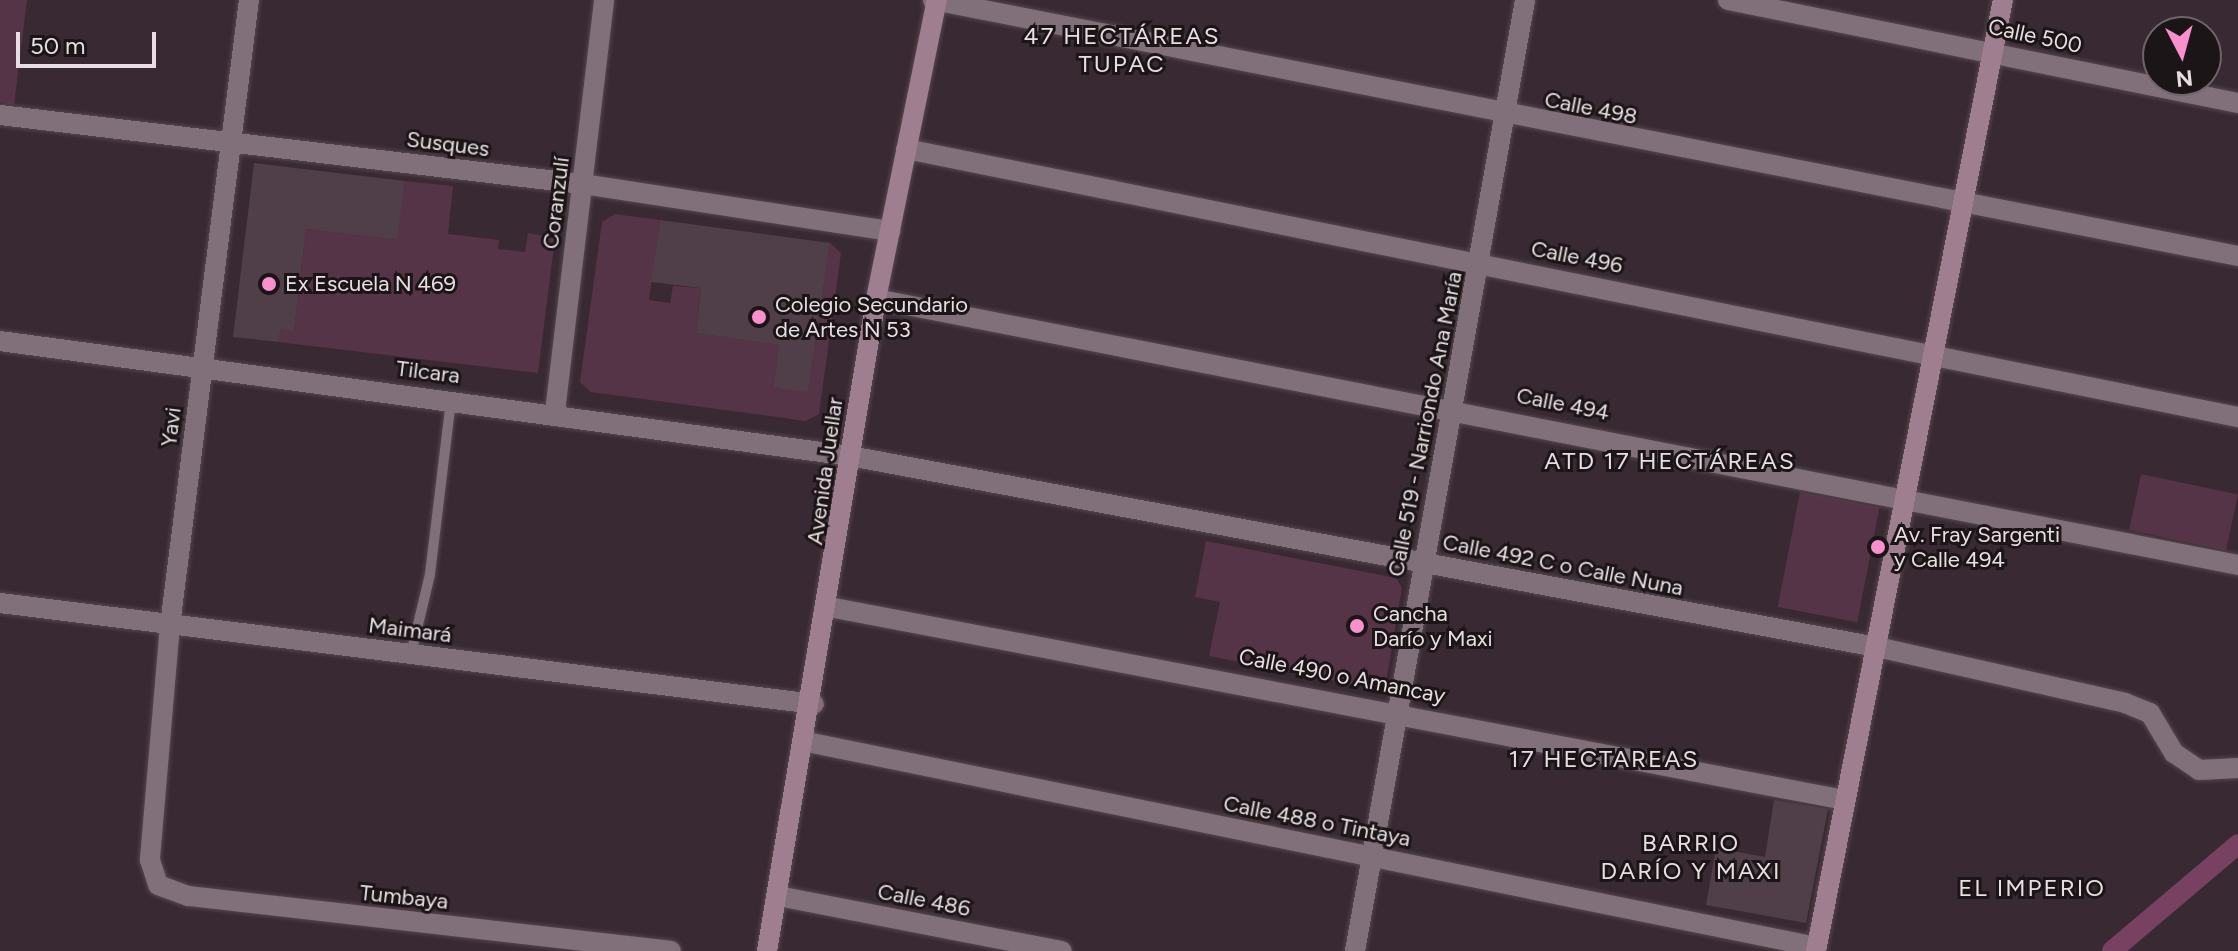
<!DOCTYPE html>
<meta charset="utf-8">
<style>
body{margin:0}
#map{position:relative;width:2238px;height:951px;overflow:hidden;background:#392932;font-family:Figtree,sans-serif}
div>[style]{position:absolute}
.green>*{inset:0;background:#563448;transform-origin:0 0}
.canal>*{height:20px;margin:-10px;padding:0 10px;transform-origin:10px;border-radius:10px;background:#784162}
.building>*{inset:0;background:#503f48}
.roads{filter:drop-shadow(0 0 2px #54474e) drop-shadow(0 0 2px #54474e)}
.lane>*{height:10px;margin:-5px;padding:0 5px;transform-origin:5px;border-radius:5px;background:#816f79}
.street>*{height:20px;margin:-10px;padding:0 10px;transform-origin:10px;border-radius:10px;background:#816f79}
.secondary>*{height:20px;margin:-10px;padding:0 10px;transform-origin:10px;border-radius:10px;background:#9f7e90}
.dots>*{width:22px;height:22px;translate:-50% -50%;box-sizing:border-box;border:4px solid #1c1518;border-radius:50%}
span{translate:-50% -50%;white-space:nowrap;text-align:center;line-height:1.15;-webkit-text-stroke:6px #1c1518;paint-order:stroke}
.street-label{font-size:22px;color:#e7dde2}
.poi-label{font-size:22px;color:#e7dde2}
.left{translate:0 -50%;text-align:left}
.neighbourhood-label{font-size:24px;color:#e7dde2;letter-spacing:2px}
.north{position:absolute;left:2142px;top:16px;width:80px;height:80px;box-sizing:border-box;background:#1c1518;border:2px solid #6d6569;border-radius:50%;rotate:174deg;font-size:22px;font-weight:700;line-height:32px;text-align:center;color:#e7dde2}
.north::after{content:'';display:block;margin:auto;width:28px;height:36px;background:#f790cd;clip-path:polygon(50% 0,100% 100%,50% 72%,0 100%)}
.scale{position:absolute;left:16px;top:32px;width:140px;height:36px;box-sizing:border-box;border:4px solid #e7dde2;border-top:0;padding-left:10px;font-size:24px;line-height:28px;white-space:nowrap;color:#e7dde2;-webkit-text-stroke:6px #1c1518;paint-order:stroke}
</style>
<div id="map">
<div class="green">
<div style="clip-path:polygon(0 0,27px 0,14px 105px,0 102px)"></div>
<div style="clip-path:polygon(405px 181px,453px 186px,448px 234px,499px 240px,498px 249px,525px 252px,528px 233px,555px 238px,538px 373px,278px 342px,281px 329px,294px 330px,306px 229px,396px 240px)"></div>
<div style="clip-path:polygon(615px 214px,660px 220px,649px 300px,670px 303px,673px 286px,701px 288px,696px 333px,779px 345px,775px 387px,808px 391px,830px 243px,841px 253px,819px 414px,806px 421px,591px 392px,580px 382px,602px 222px)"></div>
<div style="left:2141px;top:474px;width:99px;height:57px;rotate:12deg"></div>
<div style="left:1800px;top:492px;width:81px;height:117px;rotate:11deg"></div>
<div style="clip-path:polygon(1206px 541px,1396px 578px,1402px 588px,1386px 682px,1377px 689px,1209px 656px,1220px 602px,1195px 597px)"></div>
</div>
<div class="canal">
<div style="left:2112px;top:951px;width:165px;rotate:-40.3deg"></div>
</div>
<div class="building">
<div style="clip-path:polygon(254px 163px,405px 181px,397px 240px,306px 229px,294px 331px,281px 329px,278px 342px,233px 337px)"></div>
<div style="clip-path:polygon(660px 220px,830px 243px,808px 392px,774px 387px,779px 345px,696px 333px,701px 288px,651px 282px)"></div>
<div style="clip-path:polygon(1774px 800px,1828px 809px,1806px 923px,1706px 905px,1716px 848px,1765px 857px)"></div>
</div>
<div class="roads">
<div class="lane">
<div style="left:411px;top:654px;width:82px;rotate:-76.6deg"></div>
<div style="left:430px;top:574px;width:174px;rotate:-83.1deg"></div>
</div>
<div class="street">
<div style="left:249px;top:0;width:630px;rotate:97.2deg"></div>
<div style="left:170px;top:625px;width:236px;rotate:94.9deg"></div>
<div style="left:150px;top:860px;width:26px;rotate:72deg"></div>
<div style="left:158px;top:885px;width:33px;rotate:20deg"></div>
<div style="left:189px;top:896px;width:485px;rotate:6.5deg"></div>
<div style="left:933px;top:0;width:1330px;rotate:11.1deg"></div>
<div style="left:1728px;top:0;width:520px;rotate:11.42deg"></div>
<div style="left:0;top:115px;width:586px;rotate:6.76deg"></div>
<div style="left:582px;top:184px;width:312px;rotate:8.7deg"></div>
<div style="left:906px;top:149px;width:1359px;rotate:11.38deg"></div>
<div style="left:876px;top:299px;width:1388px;rotate:11.05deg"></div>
<div style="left:0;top:341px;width:858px;rotate:7.7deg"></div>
<div style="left:850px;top:456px;width:1045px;rotate:10.54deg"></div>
<div style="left:1877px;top:647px;width:254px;rotate:12.7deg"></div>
<div style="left:2125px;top:703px;width:27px;rotate:22deg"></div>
<div style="left:2150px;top:713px;width:47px;rotate:59deg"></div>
<div style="left:2174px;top:753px;width:30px;rotate:34deg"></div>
<div style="left:2199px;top:770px;width:39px;rotate:-3deg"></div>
<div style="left:555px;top:412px;width:415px;rotate:-83.2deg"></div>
<div style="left:0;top:603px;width:820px;rotate:7.07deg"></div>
<div style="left:829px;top:607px;width:1034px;rotate:10.76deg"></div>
<div style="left:807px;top:742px;width:1030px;rotate:11.48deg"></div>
<div style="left:778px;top:896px;width:289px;rotate:11deg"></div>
<div style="left:1355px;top:951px;width:966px;rotate:-79.86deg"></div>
</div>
<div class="secondary">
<div style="left:767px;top:951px;width:661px;rotate:-80.51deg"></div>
<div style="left:876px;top:299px;width:305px;rotate:-78.5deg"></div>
<div style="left:1816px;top:951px;width:969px;rotate:-78.88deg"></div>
</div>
</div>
<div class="dots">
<div style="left:269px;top:284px;background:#f790cd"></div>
<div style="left:759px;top:317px;background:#f790cd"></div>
<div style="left:1878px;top:547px;background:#f790cd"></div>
<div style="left:1357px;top:626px;background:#f790cd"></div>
</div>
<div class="street-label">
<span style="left:2035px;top:36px;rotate:12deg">Calle 500</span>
<span style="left:1591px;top:108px;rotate:11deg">Calle 498</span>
<span style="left:448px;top:144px;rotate:7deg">Susques</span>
<span style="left:556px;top:203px;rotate:-83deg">Coranzulí</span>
<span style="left:1577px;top:257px;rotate:11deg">Calle 496</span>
<span style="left:428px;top:372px;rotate:7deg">Tilcara</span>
<span style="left:1563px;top:404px;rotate:11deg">Calle 494</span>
<span style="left:1425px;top:424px;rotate:-79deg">Calle 519 - Narriondo Ana María</span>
<span style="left:171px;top:427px;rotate:-83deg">Yavi</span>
<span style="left:825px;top:471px;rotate:-82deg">Avenida Juellar</span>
<span style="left:1563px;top:565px;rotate:11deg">Calle 492 C o Calle Nuna</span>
<span style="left:410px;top:630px;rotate:7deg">Maimará</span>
<span style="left:1342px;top:676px;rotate:11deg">Calle 490 o Amancay</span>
<span style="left:1317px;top:821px;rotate:11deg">Calle 488 o Tintaya</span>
<span style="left:404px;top:897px;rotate:6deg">Tumbaya</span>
<span style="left:924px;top:900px;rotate:11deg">Calle 486</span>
</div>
<div class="poi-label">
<span class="left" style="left:285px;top:284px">Ex Escuela N 469</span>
<span class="left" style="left:775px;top:317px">Colegio Secundario<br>de Artes N 53</span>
<span class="left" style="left:1894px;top:547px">Av. Fray Sargenti<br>y Calle 494</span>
<span class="left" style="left:1373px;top:626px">Cancha<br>Darío y Maxi</span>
</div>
<div class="neighbourhood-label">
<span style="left:1122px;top:50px">47 HECTÁREAS<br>TUPAC</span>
<span style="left:1670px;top:461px">ATD 17 HECTÁREAS</span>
<span style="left:1604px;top:759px">17 HECTAREAS</span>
<span style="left:1691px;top:857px">BARRIO<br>DARÍO Y MAXI</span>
<span style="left:2032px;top:888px">EL IMPERIO</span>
</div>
<div class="north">N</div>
<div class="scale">50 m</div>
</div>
